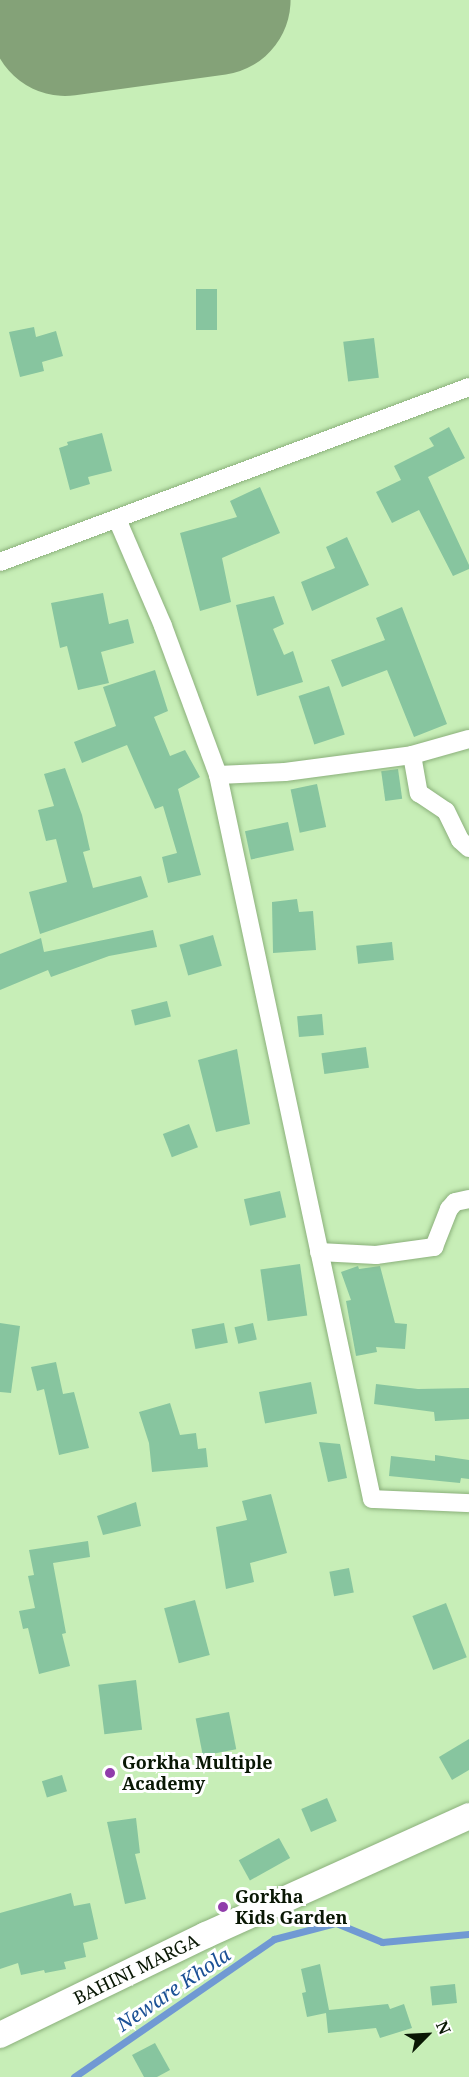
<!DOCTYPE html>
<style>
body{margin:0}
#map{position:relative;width:469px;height:2077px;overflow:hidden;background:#c7eeb7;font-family:"Noto Serif",serif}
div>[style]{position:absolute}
.stream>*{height:7px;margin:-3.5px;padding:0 3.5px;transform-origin:3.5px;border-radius:3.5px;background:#7099d3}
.runway>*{height:150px;margin:-75px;padding:0 75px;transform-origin:75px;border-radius:75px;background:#84a278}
.building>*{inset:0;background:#87c59f;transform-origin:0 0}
.roads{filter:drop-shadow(0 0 2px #8bb07b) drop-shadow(0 0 2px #8bb07b)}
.street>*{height:18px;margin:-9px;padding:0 9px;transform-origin:9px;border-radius:9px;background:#fff}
.secondary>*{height:26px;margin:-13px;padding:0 13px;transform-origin:13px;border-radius:13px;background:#fff}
.dots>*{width:16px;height:16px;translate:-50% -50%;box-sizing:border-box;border:3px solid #fff;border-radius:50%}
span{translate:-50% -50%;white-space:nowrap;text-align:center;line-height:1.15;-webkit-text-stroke:6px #fff;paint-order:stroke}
.poi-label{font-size:18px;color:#091704;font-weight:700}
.left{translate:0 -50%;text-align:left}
.street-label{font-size:18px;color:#091704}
.water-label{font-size:20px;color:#1c5196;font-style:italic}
.north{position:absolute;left:397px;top:2005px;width:60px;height:60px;-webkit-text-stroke:4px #fff;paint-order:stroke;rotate:66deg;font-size:16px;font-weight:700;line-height:24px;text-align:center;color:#091704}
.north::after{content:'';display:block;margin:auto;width:21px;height:27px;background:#091704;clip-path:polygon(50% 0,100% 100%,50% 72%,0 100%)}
</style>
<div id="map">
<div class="stream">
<div style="left:74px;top:2077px;width:243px;rotate:-34.6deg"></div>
<div style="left:274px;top:1939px;width:64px;rotate:-14.5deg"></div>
<div style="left:336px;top:1923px;width:50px;rotate:22.4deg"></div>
<div style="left:382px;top:1942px;width:87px;rotate:-5.3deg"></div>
</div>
<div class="runway">
<div style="left:65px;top:21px;width:152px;rotate:-7.9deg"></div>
</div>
<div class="building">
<div style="left:196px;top:289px;width:21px;height:41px"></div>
<div style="clip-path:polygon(34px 327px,36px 337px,56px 331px,63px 356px,42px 362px,44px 371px,20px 377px,9px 332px)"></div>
<div style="left:374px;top:338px;width:40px;height:31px;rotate:83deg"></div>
<div style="clip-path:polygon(449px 427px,465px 458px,428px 477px,469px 565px,469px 569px,453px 576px,419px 510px,392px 523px,376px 492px,401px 480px,394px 466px,434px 446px,429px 438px)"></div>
<div style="clip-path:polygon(102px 433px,112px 471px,88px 477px,90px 484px,70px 490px,59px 448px,68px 445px,67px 442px)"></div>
<div style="clip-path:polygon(260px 487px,280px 533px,222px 558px,231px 602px,200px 611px,180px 533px,237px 517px,230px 501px)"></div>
<div style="clip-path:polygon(347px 537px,369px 585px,312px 611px,301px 582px,335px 568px,326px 547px)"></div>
<div style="clip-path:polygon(103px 593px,109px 624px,128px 619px,134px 643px,101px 652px,109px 683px,78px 690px,67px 646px,60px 648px,51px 603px)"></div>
<div style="clip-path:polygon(274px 596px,284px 624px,273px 629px,284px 655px,293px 651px,303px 682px,257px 696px,236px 605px)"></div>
<div style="clip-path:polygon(402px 607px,447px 724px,414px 737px,387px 670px,342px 687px,331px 660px,385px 640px,376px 618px)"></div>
<div style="clip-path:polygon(155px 670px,168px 711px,154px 717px,170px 756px,185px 750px,200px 777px,178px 789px,201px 875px,168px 883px,162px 857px,177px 853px,163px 806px,155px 809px,127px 745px,82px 763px,74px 742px,116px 726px,103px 687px)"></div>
<div style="left:329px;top:686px;width:51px;height:32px;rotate:72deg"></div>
<div style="clip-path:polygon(65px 768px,82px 815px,90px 850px,83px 852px,93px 888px,141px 876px,148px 897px,40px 934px,29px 892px,67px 882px,56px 839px,46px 841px,38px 810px,54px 806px,44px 774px)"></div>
<div style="left:398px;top:769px;width:30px;height:17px;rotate:82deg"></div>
<div style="left:317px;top:784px;width:44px;height:27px;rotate:78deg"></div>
<div style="left:288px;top:822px;width:29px;height:44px;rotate:78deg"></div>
<div style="clip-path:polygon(297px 899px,299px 912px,313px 911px,316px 950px,273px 953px,272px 902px)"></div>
<div style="clip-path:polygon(153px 930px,157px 947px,109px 956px,51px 977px,48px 970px,0 990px,0 954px,41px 938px,44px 952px)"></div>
<div style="left:213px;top:935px;width:32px;height:35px;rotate:74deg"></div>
<div style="left:392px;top:942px;width:18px;height:36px;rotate:84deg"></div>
<div style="left:167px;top:1001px;width:16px;height:37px;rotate:76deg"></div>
<div style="left:322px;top:1014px;width:21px;height:25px;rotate:85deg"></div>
<div style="left:366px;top:1047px;width:21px;height:45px;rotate:82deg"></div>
<div style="clip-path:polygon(237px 1049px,250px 1124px,216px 1132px,198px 1060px)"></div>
<div style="left:189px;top:1124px;width:25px;height:28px;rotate:69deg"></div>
<div style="left:280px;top:1191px;width:27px;height:37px;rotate:77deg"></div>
<div style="left:300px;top:1264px;width:52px;height:40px;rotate:82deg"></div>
<div style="clip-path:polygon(358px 1266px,359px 1269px,380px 1266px,395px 1323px,407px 1324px,405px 1349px,376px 1347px,377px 1352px,356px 1356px,346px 1301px,351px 1300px,341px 1272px)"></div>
<div style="clip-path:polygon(0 1323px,20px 1326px,11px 1393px,0 1392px)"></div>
<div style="left:224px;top:1323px;width:20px;height:33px;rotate:79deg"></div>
<div style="left:253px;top:1323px;width:17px;height:19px;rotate:77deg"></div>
<div style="clip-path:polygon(56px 1362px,63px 1394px,74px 1392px,89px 1448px,59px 1455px,44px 1389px,37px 1391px,31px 1367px)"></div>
<div style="left:311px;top:1382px;width:32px;height:53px;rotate:79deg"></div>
<div style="clip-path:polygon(376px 1384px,418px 1389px,469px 1388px,469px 1419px,435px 1421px,434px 1412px,374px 1404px)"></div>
<div style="clip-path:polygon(170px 1403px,180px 1435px,196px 1433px,198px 1449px,206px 1448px,208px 1467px,152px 1472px,149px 1443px,139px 1412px)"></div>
<div style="clip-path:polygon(319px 1442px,340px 1444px,347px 1478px,328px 1482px)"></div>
<div style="clip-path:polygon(435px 1455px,469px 1460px,469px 1479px,461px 1478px,460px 1483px,389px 1476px,391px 1456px,435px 1461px)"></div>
<div style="clip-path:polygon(271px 1494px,287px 1553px,250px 1563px,254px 1582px,226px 1589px,216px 1527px,247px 1520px,242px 1501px)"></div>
<div style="clip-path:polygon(136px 1502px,141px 1526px,103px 1535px,97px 1516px)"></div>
<div style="clip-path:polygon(88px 1541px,90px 1557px,53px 1563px,66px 1633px,62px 1634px,70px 1666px,39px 1674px,28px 1628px,23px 1629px,19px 1611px,35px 1608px,28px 1576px,34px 1575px,29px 1550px)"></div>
<div style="left:349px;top:1568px;width:25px;height:20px;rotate:79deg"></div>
<div style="left:195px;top:1600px;width:57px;height:32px;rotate:75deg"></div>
<div style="left:446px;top:1603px;width:58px;height:36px;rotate:69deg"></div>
<div style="left:136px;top:1680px;width:50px;height:38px;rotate:83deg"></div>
<div style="left:229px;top:1712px;width:38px;height:34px;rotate:79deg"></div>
<div style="clip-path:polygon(469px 1739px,469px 1770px,452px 1780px,439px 1757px)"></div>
<div style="left:62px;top:1775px;width:17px;height:21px;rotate:73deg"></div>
<div style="left:327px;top:1798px;width:25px;height:28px;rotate:67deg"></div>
<div style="clip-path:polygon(136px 1818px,140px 1853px,135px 1854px,146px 1899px,125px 1904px,107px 1822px)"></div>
<div style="left:279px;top:1838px;width:23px;height:46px;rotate:61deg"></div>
<div style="clip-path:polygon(71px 1893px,74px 1906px,90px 1903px,98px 1939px,83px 1943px,86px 1957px,64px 1962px,66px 1969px,45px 1973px,44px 1970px,21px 1975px,18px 1963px,0 1969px,0 1913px)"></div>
<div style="clip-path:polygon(320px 1964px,329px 2010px,388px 2004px,390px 2009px,404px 2004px,412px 2028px,380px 2038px,376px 2028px,328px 2033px,326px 2013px,307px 2017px,302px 1993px,306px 1992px,301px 1969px)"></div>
<div style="left:455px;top:1984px;width:19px;height:25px;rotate:84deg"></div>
<div style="clip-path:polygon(155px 2043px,170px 2070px,157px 2077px,144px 2077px,132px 2055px)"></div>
</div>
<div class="roads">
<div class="street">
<div style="left:117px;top:519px;width:116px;rotate:66.7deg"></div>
<div style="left:163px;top:626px;width:159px;rotate:69.7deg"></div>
<div style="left:218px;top:775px;width:740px;rotate:77.99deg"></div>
<div style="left:372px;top:1499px;width:97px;rotate:2.4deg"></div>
<div style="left:0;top:562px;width:501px;rotate:-20.46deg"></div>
<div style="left:412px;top:755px;width:39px;rotate:80deg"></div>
<div style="left:419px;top:793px;width:32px;rotate:34deg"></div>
<div style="left:446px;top:811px;width:32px;rotate:64deg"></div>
<div style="left:460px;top:840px;width:12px;rotate:42deg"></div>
<div style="left:218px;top:775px;width:67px;rotate:-2.6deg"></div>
<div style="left:285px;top:772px;width:128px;rotate:-7.6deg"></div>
<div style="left:412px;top:755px;width:59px;rotate:-15.7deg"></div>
<div style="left:319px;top:1252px;width:57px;rotate:3deg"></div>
<div style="left:376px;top:1255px;width:59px;rotate:-7.9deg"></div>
<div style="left:434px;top:1247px;width:41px;rotate:-68.5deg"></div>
<div style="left:449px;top:1209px;width:9px;rotate:-49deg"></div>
<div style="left:455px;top:1202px;width:14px;rotate:-12deg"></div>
</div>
<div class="secondary">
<div style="left:0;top:2035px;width:229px;rotate:-25.9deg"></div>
<div style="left:206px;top:1935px;width:289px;rotate:-24.3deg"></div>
</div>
</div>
<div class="dots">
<div style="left:110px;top:1773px;background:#903dab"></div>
<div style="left:223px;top:1907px;background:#903dab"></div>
</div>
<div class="poi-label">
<span class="left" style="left:122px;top:1773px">Gorkha Multiple<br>Academy</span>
<span class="left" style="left:235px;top:1907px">Gorkha<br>Kids Garden</span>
</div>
<div class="street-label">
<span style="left:136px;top:1969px;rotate:-26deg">BAHINI MARGA</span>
</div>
<div class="water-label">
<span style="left:173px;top:1989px;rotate:-34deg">Neware Khola</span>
</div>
<div class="north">N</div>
</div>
